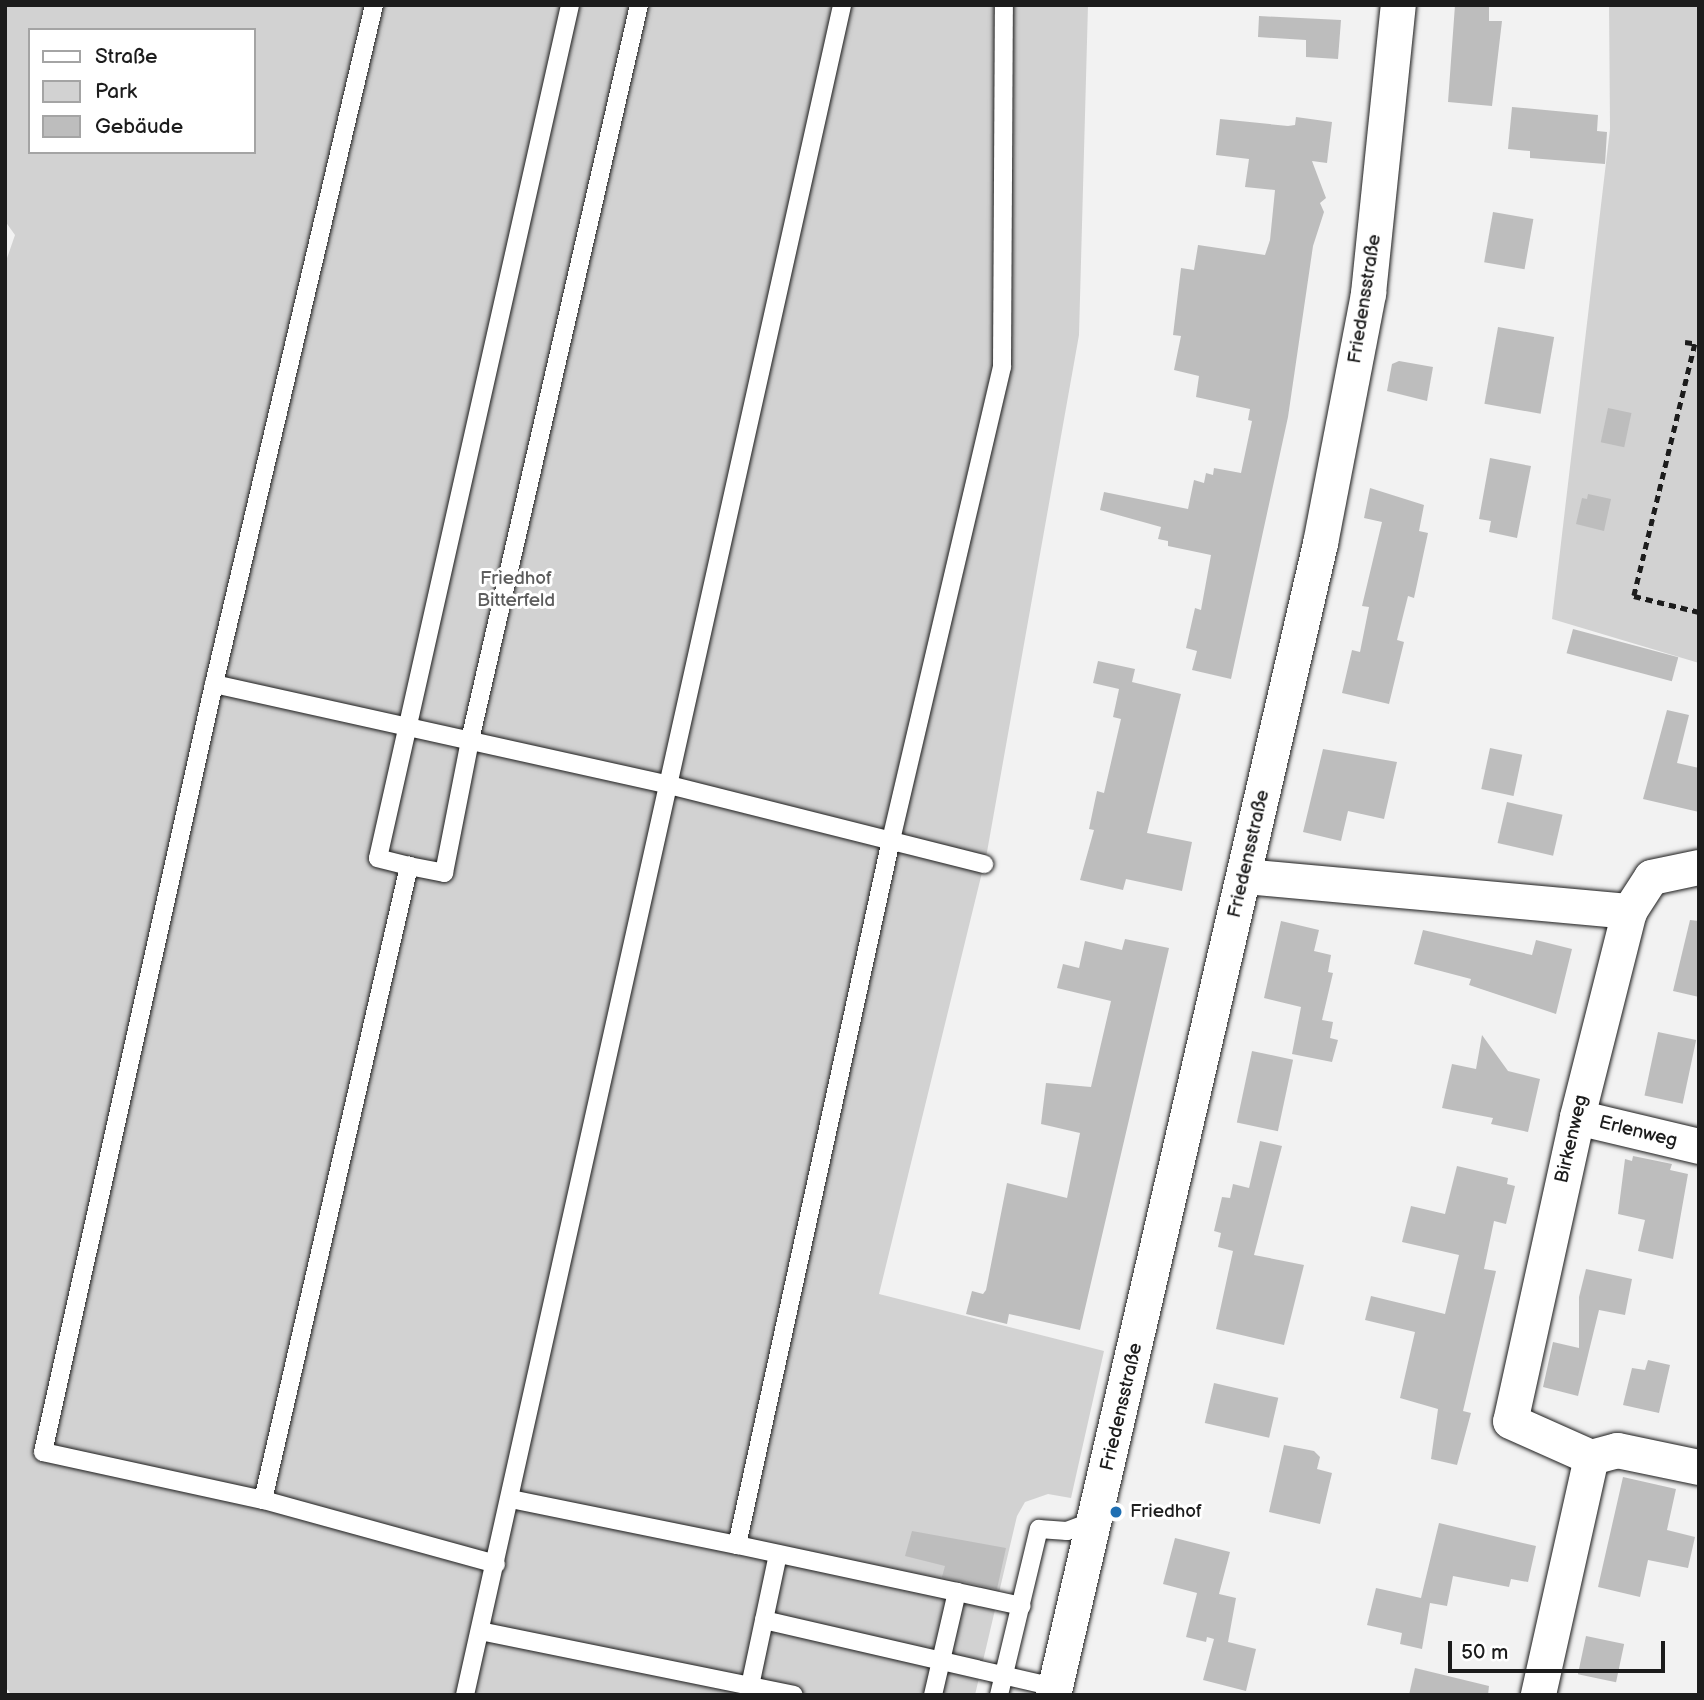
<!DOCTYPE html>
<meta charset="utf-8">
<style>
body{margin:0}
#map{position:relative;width:1704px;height:1700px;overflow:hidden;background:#f2f2f2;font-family:"Balsamiq Sans",sans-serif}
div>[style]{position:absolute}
.green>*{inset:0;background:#d2d2d2}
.building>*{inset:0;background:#bdbdbd;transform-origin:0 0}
.path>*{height:4.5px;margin-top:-2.25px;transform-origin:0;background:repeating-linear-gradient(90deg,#1c1c1c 0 7px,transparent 0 12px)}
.roads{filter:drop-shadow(0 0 2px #1c1c1c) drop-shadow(0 0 2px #1c1c1c)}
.service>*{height:18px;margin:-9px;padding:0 9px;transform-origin:9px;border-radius:9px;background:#fff}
.minor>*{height:35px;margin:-17.5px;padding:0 17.5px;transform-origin:17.5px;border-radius:17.5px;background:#fff}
.dots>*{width:19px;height:19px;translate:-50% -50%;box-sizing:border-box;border:4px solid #fff;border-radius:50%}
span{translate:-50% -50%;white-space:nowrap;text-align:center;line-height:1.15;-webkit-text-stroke:6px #fff;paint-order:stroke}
.street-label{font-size:19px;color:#1c1c1c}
.park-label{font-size:19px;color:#5c5c5c}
.poi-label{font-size:19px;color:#1c1c1c}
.left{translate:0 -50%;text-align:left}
.frame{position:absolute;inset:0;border:7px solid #1c1c1c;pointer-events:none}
.legend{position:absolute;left:28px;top:28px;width:228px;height:126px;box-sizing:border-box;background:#fff;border:2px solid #a4a4a4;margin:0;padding:9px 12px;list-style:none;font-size:21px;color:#1c1c1c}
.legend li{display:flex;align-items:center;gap:14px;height:35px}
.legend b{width:35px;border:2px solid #a4a4a4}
.scale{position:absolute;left:1448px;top:1641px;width:217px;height:32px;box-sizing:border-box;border:4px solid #1c1c1c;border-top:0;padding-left:9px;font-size:21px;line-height:24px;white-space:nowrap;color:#1c1c1c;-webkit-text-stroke:5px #fff;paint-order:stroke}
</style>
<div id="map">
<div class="green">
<div style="clip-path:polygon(evenodd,5px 5px,1088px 5px,1079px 335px,987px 852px,879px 1294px,1104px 1351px,1071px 1498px,1048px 1494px,1025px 1502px,1017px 1516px,975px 1695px,12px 1695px,5px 1687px,5px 264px,15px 235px,5px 221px,5px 5px,30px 30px,254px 30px,254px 152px,30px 152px,30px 30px)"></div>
<div style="clip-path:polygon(1609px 5px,1699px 5px,1699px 663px,1552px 619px,1610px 129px)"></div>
</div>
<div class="building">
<div style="clip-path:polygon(1455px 5px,1489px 5px,1489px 21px,1502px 21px,1492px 106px,1448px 102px)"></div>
<div style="clip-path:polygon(1259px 16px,1341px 20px,1338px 59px,1306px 57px,1306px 40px,1258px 37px)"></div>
<div style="clip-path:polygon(1512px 107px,1598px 115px,1597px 131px,1607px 132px,1605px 164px,1530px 158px,1530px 151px,1508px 149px)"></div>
<div style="clip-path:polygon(1296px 117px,1332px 122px,1327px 163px,1312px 161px,1326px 198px,1320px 203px,1324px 212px,1313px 246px,1288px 417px,1231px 679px,1192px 670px,1197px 651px,1186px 648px,1195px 608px,1201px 610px,1211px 555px,1168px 546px,1168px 541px,1158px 539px,1161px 527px,1100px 510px,1104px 492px,1188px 509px,1194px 480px,1204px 483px,1206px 473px,1213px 475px,1214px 468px,1241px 473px,1252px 421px,1248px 420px,1250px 409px,1196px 397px,1199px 376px,1174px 370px,1181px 336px,1173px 335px,1181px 268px,1194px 270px,1198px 245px,1265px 255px,1270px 240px,1275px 190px,1245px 187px,1249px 159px,1216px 155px,1220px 119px,1288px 126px,1295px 125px)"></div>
<div style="left:1493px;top:212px;width:41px;height:51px;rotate:10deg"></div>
<div style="left:1498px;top:327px;width:57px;height:78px;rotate:10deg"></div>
<div style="clip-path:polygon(1399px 361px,1433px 367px,1427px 401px,1387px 391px,1392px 364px)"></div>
<div style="left:1608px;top:408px;width:24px;height:35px;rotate:12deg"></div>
<div style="clip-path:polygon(1490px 458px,1531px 466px,1517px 538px,1489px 532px,1491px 521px,1479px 519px)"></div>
<div style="clip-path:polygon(1370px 488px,1424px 505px,1419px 531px,1428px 533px,1414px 598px,1408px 596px,1397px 640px,1404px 642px,1389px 704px,1342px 693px,1352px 650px,1360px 652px,1369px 607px,1362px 606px,1382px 522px,1364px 518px)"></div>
<div style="clip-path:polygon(1588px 494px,1611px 499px,1604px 531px,1576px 524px,1582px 498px,1587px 499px)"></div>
<div style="left:1573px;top:629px;width:109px;height:25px;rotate:15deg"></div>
<div style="clip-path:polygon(1098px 661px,1135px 669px,1132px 682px,1181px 694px,1147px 833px,1192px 842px,1182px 891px,1126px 879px,1123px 890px,1080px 880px,1094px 830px,1089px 829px,1097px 791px,1104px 793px,1121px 719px,1113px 717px,1119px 689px,1093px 683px)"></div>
<div style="clip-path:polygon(1667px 710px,1689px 715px,1677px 763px,1699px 768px,1699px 812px,1643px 799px)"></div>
<div style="left:1490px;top:748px;width:33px;height:42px;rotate:12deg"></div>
<div style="clip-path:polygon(1323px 749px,1397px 762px,1384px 819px,1348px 811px,1341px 841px,1303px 832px)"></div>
<div style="left:1507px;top:802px;width:57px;height:42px;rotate:13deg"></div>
<div style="clip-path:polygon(1690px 920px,1699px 921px,1699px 997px,1673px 991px)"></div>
<div style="clip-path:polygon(1281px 921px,1319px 930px,1314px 951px,1331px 955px,1328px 972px,1333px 973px,1322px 1020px,1333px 1022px,1330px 1038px,1338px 1040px,1332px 1062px,1292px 1054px,1301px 1007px,1264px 998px)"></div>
<div style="clip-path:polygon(1423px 930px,1532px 955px,1536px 940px,1572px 949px,1556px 1014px,1469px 985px,1471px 979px,1414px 964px)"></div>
<div style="clip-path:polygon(1125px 939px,1169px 948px,1080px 1330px,1009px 1314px,1007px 1324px,966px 1314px,972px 1291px,983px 1294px,986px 1290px,1007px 1183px,1067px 1198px,1080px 1133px,1041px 1124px,1046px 1083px,1091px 1087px,1111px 1001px,1057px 988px,1063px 964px,1079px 968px,1085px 941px,1122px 950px)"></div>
<div style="left:1658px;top:1032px;width:39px;height:65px;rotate:12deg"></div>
<div style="clip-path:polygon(1482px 1035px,1508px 1071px,1540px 1079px,1528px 1132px,1491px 1124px,1493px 1118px,1442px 1108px,1452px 1064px,1476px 1069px)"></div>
<div style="left:1252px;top:1051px;width:42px;height:73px;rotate:12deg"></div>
<div style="clip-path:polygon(1260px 1141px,1282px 1146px,1254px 1255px,1304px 1265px,1284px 1345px,1216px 1329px,1233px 1251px,1218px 1247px,1221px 1233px,1214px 1231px,1222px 1197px,1230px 1198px,1233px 1184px,1249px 1188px)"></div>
<div style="clip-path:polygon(1633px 1156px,1672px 1164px,1670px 1170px,1688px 1174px,1673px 1259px,1638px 1251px,1645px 1220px,1618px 1214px,1625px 1159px,1632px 1161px)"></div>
<div style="clip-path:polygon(1457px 1166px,1508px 1178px,1507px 1184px,1515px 1186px,1506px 1224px,1494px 1221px,1484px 1269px,1496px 1271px,1463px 1411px,1471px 1413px,1457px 1465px,1431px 1459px,1438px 1409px,1400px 1398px,1415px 1332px,1365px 1320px,1371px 1296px,1445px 1314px,1459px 1255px,1402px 1242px,1411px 1206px,1445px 1214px)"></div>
<div style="clip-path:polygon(1586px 1269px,1632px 1279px,1625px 1315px,1599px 1310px,1578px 1396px,1543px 1387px,1553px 1342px,1579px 1348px,1579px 1297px)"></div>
<div style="clip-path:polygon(1648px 1360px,1670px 1365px,1659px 1413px,1623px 1405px,1632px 1368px,1645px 1370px)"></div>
<div style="left:1214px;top:1383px;width:66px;height:41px;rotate:13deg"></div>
<div style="clip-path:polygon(1284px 1445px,1314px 1451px,1320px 1457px,1317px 1469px,1332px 1473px,1320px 1524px,1269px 1512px)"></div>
<div style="clip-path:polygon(1623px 1477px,1676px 1489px,1667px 1530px,1695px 1537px,1688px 1568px,1648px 1560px,1640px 1597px,1598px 1587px)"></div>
<div style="clip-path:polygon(1439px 1523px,1536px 1546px,1528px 1582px,1511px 1579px,1509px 1587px,1453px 1576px,1447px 1606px,1430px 1603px,1422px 1649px,1400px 1644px,1402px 1633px,1367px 1625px,1376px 1588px,1421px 1598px)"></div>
<div style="clip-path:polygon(912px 1531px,1006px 1548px,997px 1589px,942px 1577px,945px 1566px,905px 1556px)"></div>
<div style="clip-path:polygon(1175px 1538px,1230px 1552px,1219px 1594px,1236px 1598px,1228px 1642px,1256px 1649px,1246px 1691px,1203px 1680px,1214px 1639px,1207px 1637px,1206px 1642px,1186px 1637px,1197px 1593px,1163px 1584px)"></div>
<div style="left:1586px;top:1636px;width:39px;height:39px;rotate:12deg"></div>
<div style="clip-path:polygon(1415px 1668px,1489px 1686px,1488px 1695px,1409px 1695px)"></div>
</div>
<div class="path">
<div style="left:1685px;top:342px;width:14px;rotate:8deg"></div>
<div style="left:1695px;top:344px;width:259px;rotate:103.6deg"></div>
<div style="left:1634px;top:596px;width:67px;rotate:13.8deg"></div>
</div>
<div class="roads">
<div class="service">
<div style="left:214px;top:684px;width:466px;rotate:12.5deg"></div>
<div style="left:669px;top:785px;width:325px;rotate:14.1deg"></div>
<div style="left:409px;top:866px;width:32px;rotate:-166deg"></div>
<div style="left:378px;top:858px;width:874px;rotate:-77.31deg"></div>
<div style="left:511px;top:1499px;width:231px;rotate:11.5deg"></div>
<div style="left:263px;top:1500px;width:225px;rotate:-167.7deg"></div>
<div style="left:43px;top:1452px;width:787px;rotate:-77.45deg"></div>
<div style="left:214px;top:684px;width:698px;rotate:-76.74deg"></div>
<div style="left:496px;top:1564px;width:242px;rotate:-164.6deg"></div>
<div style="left:263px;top:1500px;width:651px;rotate:-77.03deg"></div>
<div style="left:409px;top:866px;width:36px;rotate:11deg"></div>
<div style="left:444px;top:873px;width:136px;rotate:-78.9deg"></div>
<div style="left:470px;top:740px;width:754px;rotate:-77.05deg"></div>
<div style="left:957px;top:1592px;width:66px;rotate:12.3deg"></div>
<div style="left:764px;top:1620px;width:299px;rotate:13deg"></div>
<div style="left:480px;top:1631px;width:320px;rotate:11.5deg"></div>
<div style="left:750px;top:1686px;width:135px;rotate:-78deg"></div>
<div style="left:465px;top:1695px;width:1732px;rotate:-77.42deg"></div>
<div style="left:933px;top:1695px;width:106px;rotate:-76.9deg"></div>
<div style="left:957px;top:1592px;width:225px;rotate:-167.9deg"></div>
<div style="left:737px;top:1545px;width:722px;rotate:-77.68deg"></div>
<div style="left:891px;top:840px;width:486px;rotate:-76.8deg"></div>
<div style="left:1002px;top:367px;width:362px;rotate:-89.7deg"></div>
<div style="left:999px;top:1695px;width:171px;rotate:-76.5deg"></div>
<div style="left:1039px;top:1529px;width:28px;rotate:4deg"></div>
<div style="left:1067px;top:1531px;width:31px;rotate:-21deg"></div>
</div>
<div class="minor">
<div style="left:1244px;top:876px;width:387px;rotate:5.2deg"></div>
<div style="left:1629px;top:911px;width:212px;rotate:104.2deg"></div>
<div style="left:1577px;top:1117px;width:311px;rotate:102.4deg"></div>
<div style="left:1510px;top:1421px;width:89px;rotate:24deg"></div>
<div style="left:1591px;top:1457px;width:244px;rotate:102.6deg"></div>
<div style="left:1629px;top:911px;width:40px;rotate:-57.1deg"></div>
<div style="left:1651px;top:877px;width:49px;rotate:-11.8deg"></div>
<div style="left:1577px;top:1117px;width:125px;rotate:13.4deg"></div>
<div style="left:1591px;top:1457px;width:27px;rotate:-15deg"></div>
<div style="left:1617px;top:1450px;width:84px;rotate:11.7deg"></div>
<div style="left:1053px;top:1695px;width:1183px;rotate:-76.95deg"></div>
<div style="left:1320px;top:543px;width:255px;rotate:-79.1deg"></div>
<div style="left:1368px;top:293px;width:290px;rotate:-84.1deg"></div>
</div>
</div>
<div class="dots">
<div style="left:1116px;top:1512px;background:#1f6fb2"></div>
</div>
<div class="street-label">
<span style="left:1365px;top:299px;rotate:-81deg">Friedensstraße</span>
<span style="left:1249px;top:854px;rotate:-77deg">Friedensstraße</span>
<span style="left:1638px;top:1132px;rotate:14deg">Erlenweg</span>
<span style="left:1572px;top:1139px;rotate:-77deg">Birkenweg</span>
<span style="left:1122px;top:1407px;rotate:-77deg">Friedensstraße</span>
</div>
<div class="park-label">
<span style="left:516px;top:590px">Friedhof<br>Bitterfeld</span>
</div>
<div class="poi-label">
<span class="left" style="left:1130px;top:1512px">Friedhof</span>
</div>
<div class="frame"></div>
<ul class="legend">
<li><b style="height:9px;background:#fff"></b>Straße</li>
<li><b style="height:19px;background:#d2d2d2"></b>Park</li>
<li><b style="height:19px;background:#bdbdbd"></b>Gebäude</li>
</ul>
<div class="scale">50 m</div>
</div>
